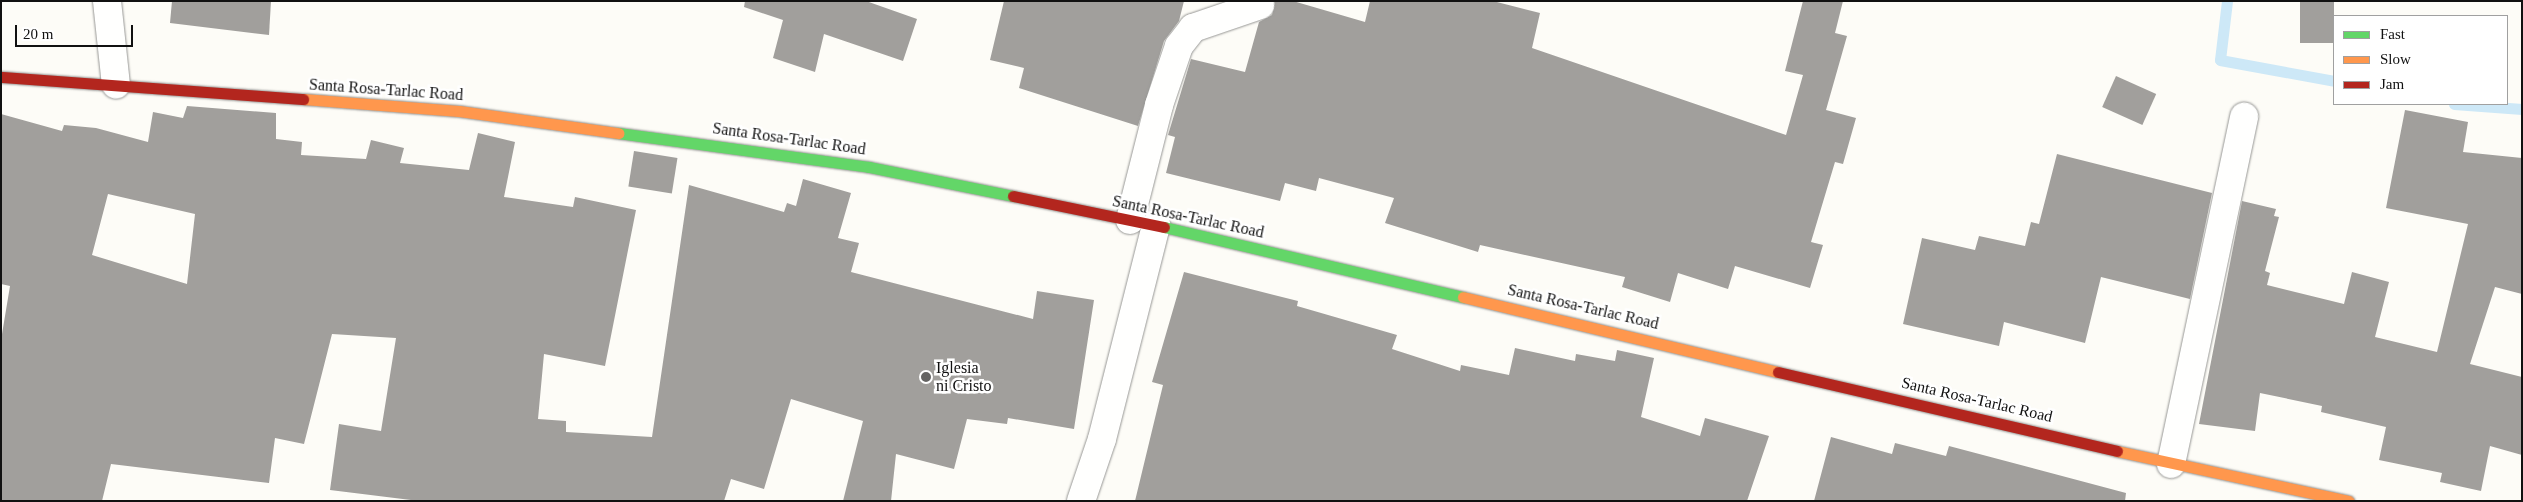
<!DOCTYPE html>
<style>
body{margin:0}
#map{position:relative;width:2523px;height:502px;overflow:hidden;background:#fdfcf7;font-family:Georgia,serif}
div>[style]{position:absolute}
.stream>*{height:11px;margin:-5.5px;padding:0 5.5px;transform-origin:5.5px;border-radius:5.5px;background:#cde8f7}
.building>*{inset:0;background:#a19f9c;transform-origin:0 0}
.roads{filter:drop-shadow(0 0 1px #979795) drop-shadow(0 0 1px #979795)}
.street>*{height:28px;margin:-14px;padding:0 14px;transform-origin:14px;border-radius:14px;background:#fffffe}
.fast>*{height:11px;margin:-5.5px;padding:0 5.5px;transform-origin:5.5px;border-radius:5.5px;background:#63d668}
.slow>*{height:11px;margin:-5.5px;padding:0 5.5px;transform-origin:5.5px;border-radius:5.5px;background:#ff974d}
.jam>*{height:11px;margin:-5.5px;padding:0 5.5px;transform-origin:5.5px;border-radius:5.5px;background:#b3261e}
.dots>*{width:14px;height:14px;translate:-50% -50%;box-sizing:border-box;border:2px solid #fff;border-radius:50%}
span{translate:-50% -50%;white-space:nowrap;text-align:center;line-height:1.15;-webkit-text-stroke:5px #fff;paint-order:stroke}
.street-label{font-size:16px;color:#111}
.poi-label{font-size:16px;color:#111}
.left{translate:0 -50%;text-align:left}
.frame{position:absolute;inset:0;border:2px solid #111;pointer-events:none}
.legend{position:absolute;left:2333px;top:15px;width:175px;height:90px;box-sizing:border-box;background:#fff;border:1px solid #a0a0a0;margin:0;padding:6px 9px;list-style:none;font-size:15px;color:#111}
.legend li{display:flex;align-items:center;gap:10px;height:25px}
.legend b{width:25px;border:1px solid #a0a0a0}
.scale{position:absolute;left:15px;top:25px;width:118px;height:22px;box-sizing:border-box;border:2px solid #111;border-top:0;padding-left:6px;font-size:15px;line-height:18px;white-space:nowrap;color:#111;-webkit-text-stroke:4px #fff;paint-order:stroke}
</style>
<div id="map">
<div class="stream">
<div style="left:2227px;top:1px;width:59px;rotate:96.8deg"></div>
<div style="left:2220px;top:60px;width:116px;rotate:10.4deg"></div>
<div style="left:2454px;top:104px;width:68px;rotate:4.2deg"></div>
</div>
<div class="building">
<div style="clip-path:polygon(172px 1px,271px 1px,269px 35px,170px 23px)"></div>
<div style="clip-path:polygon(745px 1px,866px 1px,917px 19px,903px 61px,824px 34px,815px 72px,773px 58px,783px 20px,744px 7px)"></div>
<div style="clip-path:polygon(1004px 1px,1184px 1px,1179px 21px,1164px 41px,1138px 126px,1019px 88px,1024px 68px,990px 60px)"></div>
<div style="clip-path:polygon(1275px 1px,1293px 1px,1365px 22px,1370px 1px,1493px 1px,1540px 13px,1532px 48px,1786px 135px,1803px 75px,1785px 71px,1803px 1px,1843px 1px,1835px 33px,1847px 36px,1826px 110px,1856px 118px,1843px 164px,1835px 162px,1811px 242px,1823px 245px,1810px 288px,1735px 266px,1728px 289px,1678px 273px,1670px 302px,1622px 287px,1625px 277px,1480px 245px,1478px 252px,1385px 223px,1394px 198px,1319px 178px,1316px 191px,1285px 183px,1280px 201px,1166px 173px,1175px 137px,1168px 135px,1191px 59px,1245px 72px,1259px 22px,1272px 15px)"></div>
<div style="left:2300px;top:1px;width:34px;height:42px"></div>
<div style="left:2116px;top:76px;width:44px;height:34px;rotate:24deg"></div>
<div style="clip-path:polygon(evenodd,187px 106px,276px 113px,276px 139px,302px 142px,301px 155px,366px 159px,371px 140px,404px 148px,400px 163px,469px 170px,478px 133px,515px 142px,504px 197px,573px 207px,575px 197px,636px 210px,605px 366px,544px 354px,538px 419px,566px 421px,566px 432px,652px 437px,689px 185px,784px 212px,787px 203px,796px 206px,803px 179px,851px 193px,838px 238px,859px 243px,851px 272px,1033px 319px,1037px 291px,1094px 300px,1074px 429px,1008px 418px,1007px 424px,967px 419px,954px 469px,896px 454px,891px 501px,843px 501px,863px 421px,791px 399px,764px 489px,731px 479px,724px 501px,419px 501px,330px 490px,339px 424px,381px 431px,396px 338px,332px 334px,304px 444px,275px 438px,269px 483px,111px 464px,102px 501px,1px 501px,1px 340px,10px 286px,1px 284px,1px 114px,62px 131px,64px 125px,96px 128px,148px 142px,153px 112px,183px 118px,187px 106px,108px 194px,195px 214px,187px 284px,92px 255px,108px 194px)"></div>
<div style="clip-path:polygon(2405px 110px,2468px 122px,2463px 152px,2522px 158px,2522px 294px,2495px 287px,2470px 364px,2522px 377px,2522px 455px,2490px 446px,2481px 491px,2440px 482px,2442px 473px,2379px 460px,2386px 427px,2321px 412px,2322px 406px,2260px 393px,2255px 431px,2199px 424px,2242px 201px,2276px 209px,2274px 216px,2279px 217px,2265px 271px,2270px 273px,2267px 285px,2344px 304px,2352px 272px,2389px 282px,2375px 337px,2437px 352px,2468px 224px,2386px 208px)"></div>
<div style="left:634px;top:151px;width:44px;height:36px;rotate:9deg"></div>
<div style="clip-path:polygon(2057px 154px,2212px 193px,2190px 299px,2101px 277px,2085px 343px,2004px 322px,1999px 346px,1903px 324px,1922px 238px,1975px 250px,1979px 236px,2025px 246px,2031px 222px,2039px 224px)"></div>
<div style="clip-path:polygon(1184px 272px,1298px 301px,1297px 306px,1397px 335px,1392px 349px,1460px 371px,1461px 365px,1509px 375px,1515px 348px,1575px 361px,1576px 354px,1615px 361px,1617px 350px,1654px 358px,1641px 417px,1700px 436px,1705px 418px,1769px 436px,1747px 501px,1135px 501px,1163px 385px,1152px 382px)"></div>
<div style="clip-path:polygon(1831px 437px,1892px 454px,1895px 443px,1946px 456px,1949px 446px,2126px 493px,2125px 501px,1814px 501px)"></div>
</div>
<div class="roads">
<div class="street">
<div style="left:107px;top:1px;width:84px;rotate:83.9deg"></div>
<div style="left:1130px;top:220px;width:119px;rotate:-75.8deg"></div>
<div style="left:1159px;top:105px;width:62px;rotate:-71.3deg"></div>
<div style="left:1179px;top:46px;width:23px;rotate:-52deg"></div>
<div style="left:1193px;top:28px;width:71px;rotate:-18.9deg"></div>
<div style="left:2171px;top:464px;width:355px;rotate:-78.1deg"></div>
<div style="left:1081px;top:501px;width:65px;rotate:-71.3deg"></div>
<div style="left:1102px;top:439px;width:221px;rotate:-75.8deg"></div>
</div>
<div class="fast">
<div style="left:618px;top:133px;width:253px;rotate:7.7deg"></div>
<div style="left:869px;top:167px;width:147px;rotate:11.4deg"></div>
<div style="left:1164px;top:227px;width:307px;rotate:13.2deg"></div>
</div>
<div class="slow">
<div style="left:303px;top:99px;width:156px;rotate:4.4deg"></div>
<div style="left:459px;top:111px;width:161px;rotate:7.9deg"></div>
<div style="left:1463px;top:297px;width:324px;rotate:13.4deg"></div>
<div style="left:2117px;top:451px;width:237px;rotate:12.2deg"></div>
</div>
<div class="jam">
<div style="left:1px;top:77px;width:303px;rotate:4.2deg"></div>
<div style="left:1013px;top:196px;width:154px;rotate:11.6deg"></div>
<div style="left:1778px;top:372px;width:348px;rotate:13.1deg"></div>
</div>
</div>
<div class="dots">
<div style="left:926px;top:377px;background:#646362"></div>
</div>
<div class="street-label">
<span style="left:386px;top:90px;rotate:4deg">Santa Rosa-Tarlac Road</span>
<span style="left:789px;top:139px;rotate:8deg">Santa Rosa-Tarlac Road</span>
<span style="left:1188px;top:217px;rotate:12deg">Santa Rosa-Tarlac Road</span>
<span style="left:1583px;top:307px;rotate:13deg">Santa Rosa-Tarlac Road</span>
<span style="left:1977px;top:400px;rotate:13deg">Santa Rosa-Tarlac Road</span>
</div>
<div class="poi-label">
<span class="left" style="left:936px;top:377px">Iglesia<br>ni Cristo</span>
</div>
<div class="frame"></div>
<ul class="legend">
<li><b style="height:6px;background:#63d668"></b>Fast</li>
<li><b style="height:6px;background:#ff974d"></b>Slow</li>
<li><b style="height:6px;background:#b3261e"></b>Jam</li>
</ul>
<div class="scale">20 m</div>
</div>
